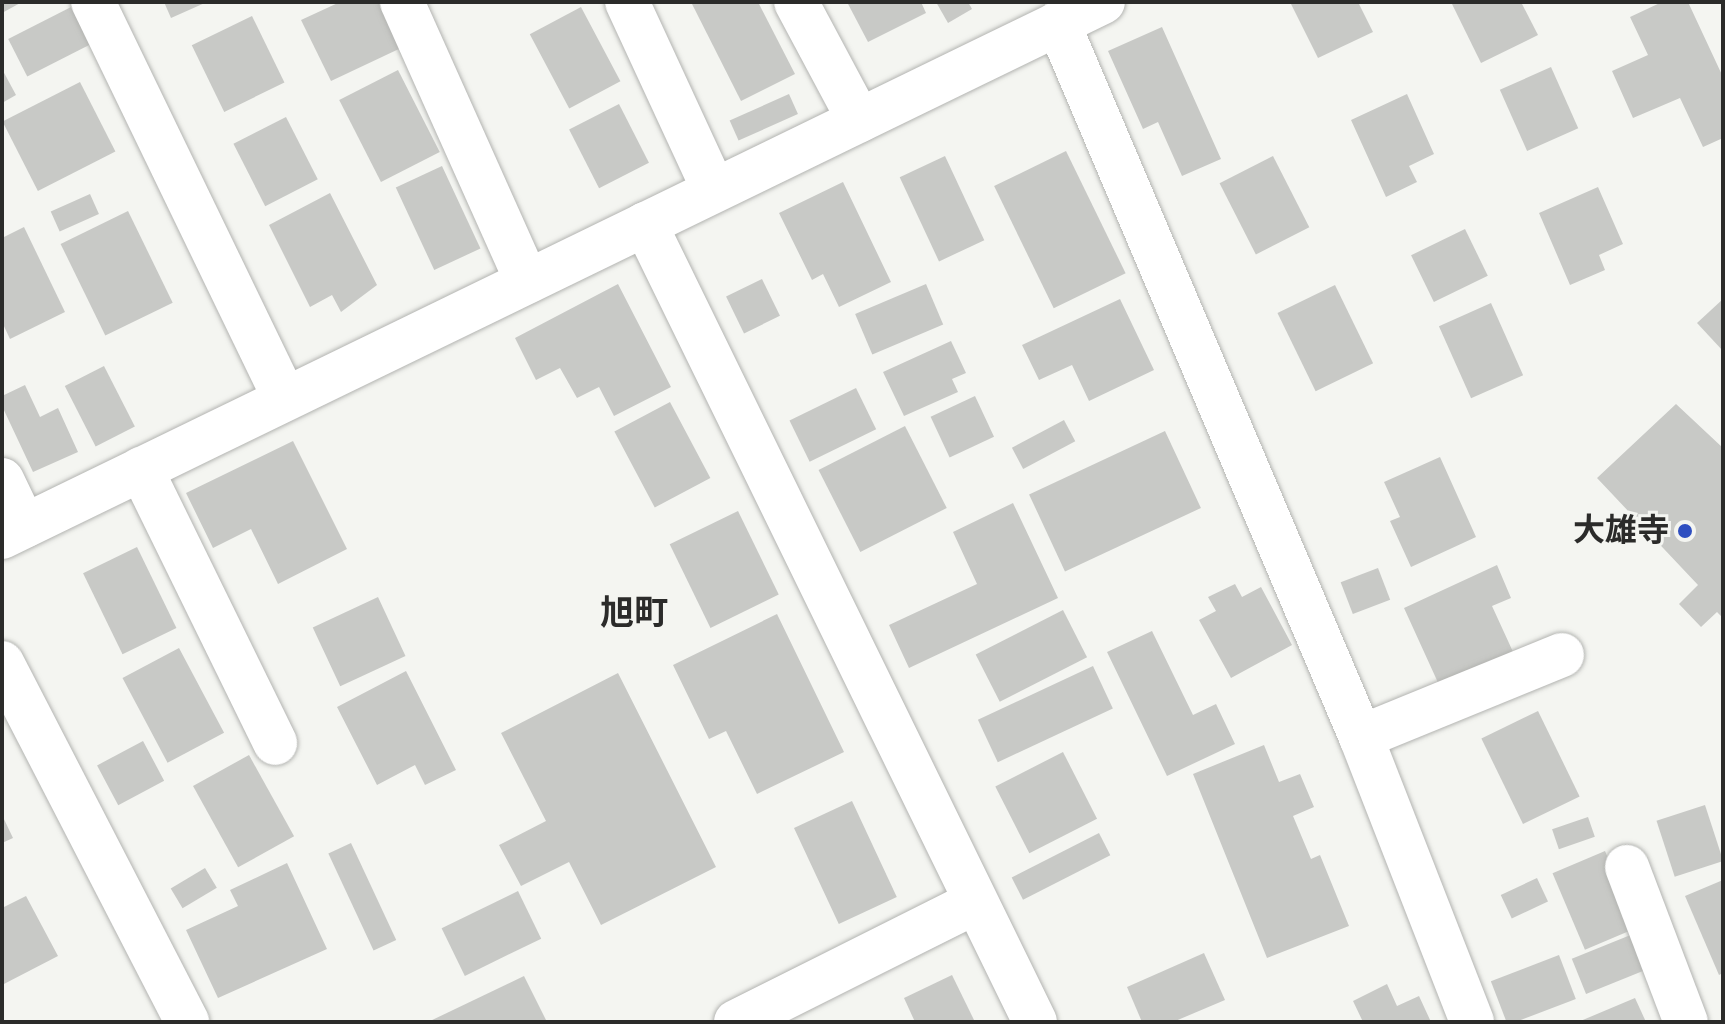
<!DOCTYPE html>
<meta charset="utf-8">
<style>
body{margin:0}
#map{position:relative;width:1725px;height:1024px;overflow:hidden;background:#f4f5f1;font-family:"Alegreya Sans","Noto Sans JP",sans-serif}
div>[style]{position:absolute}
.building>*{inset:0;background:#c8c9c6;transform-origin:0 0}
.roads{filter:drop-shadow(0 0 2px #b3b4b1) drop-shadow(0 0 2px #b3b4b1)}
.minor>*{height:44px;margin:-22px;padding:0 22px;transform-origin:22px;border-radius:22px;background:#fff}
.dots>*{width:22px;height:22px;translate:-50% -50%;box-sizing:border-box;border:4px solid #f4f5f1;border-radius:50%}
span{translate:-50% -50%;white-space:nowrap;text-align:center;line-height:1.15;-webkit-text-stroke:6px #f4f5f1;paint-order:stroke}
.poi-label{font-size:32px;color:#2b2b2a;font-weight:700}
.right{translate:-100% -50%;text-align:right}
.neighbourhood-label{font-size:34px;color:#2b2b2a;font-weight:700}
.frame{position:absolute;inset:0;border:4px solid #2b2b2a;pointer-events:none}
</style>
<div id="map">
<div class="building">
<div style="clip-path:polygon(2px 2px,22px 2px,2px 13px)"></div>
<div style="clip-path:polygon(164px 2px,207px 2px,171px 18px)"></div>
<div style="clip-path:polygon(340px 2px,378px 2px,401px 48px,331px 81px,301px 20px)"></div>
<div style="clip-path:polygon(691px 2px,758px 2px,795px 74px,741px 101px)"></div>
<div style="clip-path:polygon(847px 2px,921px 2px,926px 13px,868px 42px)"></div>
<div style="clip-path:polygon(936px 2px,968px 2px,972px 9px,948px 23px)"></div>
<div style="clip-path:polygon(1290px 2px,1358px 2px,1373px 32px,1318px 58px)"></div>
<div style="clip-path:polygon(1451px 2px,1521px 2px,1538px 35px,1481px 63px)"></div>
<div style="clip-path:polygon(1662px 2px,1688px 2px,1723px 77px,1723px 138px,1703px 147px,1680px 98px,1633px 118px,1612px 71px,1648px 55px,1630px 17px)"></div>
<div style="left:75px;top:5px;width:42px;height:75px;rotate:63deg"></div>
<div style="left:581px;top:7px;width:84px;height:58px;rotate:62deg"></div>
<div style="left:252px;top:16px;width:74px;height:67px;rotate:64deg"></div>
<div style="clip-path:polygon(1162px 27px,1221px 159px,1182px 176px,1158px 122px,1143px 129px,1108px 51px)"></div>
<div style="left:1551px;top:67px;width:67px;height:56px;rotate:66deg"></div>
<div style="clip-path:polygon(2px 69px,16px 95px,2px 103px)"></div>
<div style="left:398px;top:70px;width:92px;height:66px;rotate:63deg"></div>
<div style="left:80px;top:82px;width:78px;height:87px;rotate:63deg"></div>
<div style="left:789px;top:94px;width:22px;height:65px;rotate:66deg"></div>
<div style="clip-path:polygon(1407px 94px,1434px 154px,1409px 166px,1417px 182px,1386px 197px,1351px 120px)"></div>
<div style="left:619px;top:104px;width:66px;height:56px;rotate:63deg"></div>
<div style="left:286px;top:117px;width:70px;height:59px;rotate:63deg"></div>
<div style="left:1066px;top:151px;width:136px;height:80px;rotate:64deg"></div>
<div style="left:945px;top:156px;width:93px;height:50px;rotate:65deg"></div>
<div style="left:1273px;top:156px;width:80px;height:60px;rotate:63deg"></div>
<div style="left:442px;top:166px;width:91px;height:51px;rotate:65deg"></div>
<div style="clip-path:polygon(843px 182px,891px 282px,839px 307px,823px 274px,812px 280px,779px 213px)"></div>
<div style="clip-path:polygon(1598px 187px,1623px 244px,1599px 255px,1605px 270px,1570px 285px,1539px 213px)"></div>
<div style="clip-path:polygon(330px 193px,377px 285px,341px 312px,332px 295px,310px 307px,269px 225px)"></div>
<div style="left:90px;top:194px;width:22px;height:43px;rotate:66deg"></div>
<div style="left:128px;top:211px;width:102px;height:75px;rotate:64deg"></div>
<div style="clip-path:polygon(24px 227px,65px 312px,10px 339px,2px 322px,2px 238px)"></div>
<div style="left:1465px;top:229px;width:52px;height:60px;rotate:64deg"></div>
<div style="left:762px;top:279px;width:41px;height:40px;rotate:64deg"></div>
<div style="clip-path:polygon(618px 284px,671px 387px,614px 416px,599px 387px,577px 398px,560px 368px,536px 380px,515px 338px)"></div>
<div style="left:926px;top:284px;width:44px;height:77px;rotate:67deg"></div>
<div style="left:1335px;top:285px;width:87px;height:64px;rotate:64deg"></div>
<div style="clip-path:polygon(1120px 299px,1154px 370px,1089px 401px,1072px 365px,1039px 380px,1022px 345px)"></div>
<div style="clip-path:polygon(1723px 299px,1723px 351px,1697px 323px)"></div>
<div style="left:1491px;top:303px;width:79px;height:57px;rotate:66deg"></div>
<div style="clip-path:polygon(951px 341px,966px 373px,952px 379px,958px 392px,904px 416px,883px 372px)"></div>
<div style="left:104px;top:366px;width:68px;height:44px;rotate:63deg"></div>
<div style="clip-path:polygon(25px 385px,40px 417px,58px 408px,78px 452px,33px 472px,2px 406px,2px 396px)"></div>
<div style="left:856px;top:388px;width:46px;height:74px;rotate:64deg"></div>
<div style="left:975px;top:396px;width:45px;height:49px;rotate:65deg"></div>
<div style="left:670px;top:402px;width:86px;height:63px;rotate:62deg"></div>
<div style="clip-path:polygon(1676px 404px,1723px 448px,1723px 618px,1717px 612px,1701px 627px,1679px 604px,1698px 585px,1597px 478px)"></div>
<div style="left:1064px;top:420px;width:24px;height:59px;rotate:62deg"></div>
<div style="left:905px;top:426px;width:92px;height:97px;rotate:63deg"></div>
<div style="left:1165px;top:431px;width:85px;height:150px;rotate:65deg"></div>
<div style="clip-path:polygon(293px 441px,347px 549px,278px 584px,251px 529px,213px 548px,186px 493px)"></div>
<div style="clip-path:polygon(1440px 457px,1476px 537px,1411px 567px,1390px 521px,1400px 517px,1384px 482px)"></div>
<div style="clip-path:polygon(1013px 503px,1058px 598px,909px 668px,889px 625px,977px 584px,953px 532px)"></div>
<div style="left:738px;top:511px;width:93px;height:76px;rotate:64deg"></div>
<div style="left:137px;top:547px;width:90px;height:60px;rotate:64deg"></div>
<div style="clip-path:polygon(1497px 565px,1511px 598px,1492px 606px,1514px 654px,1440px 687px,1404px 608px)"></div>
<div style="left:1378px;top:568px;width:34px;height:40px;rotate:69deg"></div>
<div style="clip-path:polygon(1235px 584px,1242px 597px,1261px 587px,1292px 645px,1231px 678px,1199px 620px,1216px 611px,1208px 597px)"></div>
<div style="left:378px;top:597px;width:65px;height:72px;rotate:65deg"></div>
<div style="left:1063px;top:610px;width:53px;height:98px;rotate:63deg"></div>
<div style="clip-path:polygon(777px 614px,844px 752px,757px 794px,726px 731px,709px 739px,673px 665px)"></div>
<div style="clip-path:polygon(1152px 631px,1193px 715px,1216px 704px,1235px 744px,1167px 776px,1107px 652px)"></div>
<div style="left:179px;top:648px;width:96px;height:64px;rotate:62deg"></div>
<div style="left:1093px;top:666px;width:47px;height:127px;rotate:65deg"></div>
<div style="clip-path:polygon(406px 671px,456px 770px,425px 785px,415px 765px,377px 785px,337px 707px)"></div>
<div style="clip-path:polygon(618px 673px,716px 867px,601px 925px,569px 862px,521px 886px,499px 845px,546px 821px,501px 733px)"></div>
<div style="left:1538px;top:711px;width:95px;height:63px;rotate:64deg"></div>
<div style="left:143px;top:741px;width:45px;height:52px;rotate:62deg"></div>
<div style="clip-path:polygon(1264px 745px,1279px 782px,1300px 774px,1314px 807px,1293px 816px,1311px 859px,1320px 855px,1349px 926px,1267px 958px,1193px 774px)"></div>
<div style="left:1063px;top:752px;width:75px;height:76px;rotate:63deg"></div>
<div style="left:249px;top:755px;width:93px;height:64px;rotate:61deg"></div>
<div style="left:852px;top:801px;width:106px;height:64px;rotate:65deg"></div>
<div style="left:1705px;top:805px;width:59px;height:51px;rotate:72deg"></div>
<div style="clip-path:polygon(2px 815px,13px 838px,2px 843px)"></div>
<div style="left:1588px;top:817px;width:21px;height:38px;rotate:71deg"></div>
<div style="left:1099px;top:833px;width:25px;height:98px;rotate:63deg"></div>
<div style="left:351px;top:843px;width:107px;height:25px;rotate:65deg"></div>
<div style="left:1605px;top:851px;width:83px;height:57px;rotate:67deg"></div>
<div style="clip-path:polygon(287px 863px,327px 949px,218px 998px,186px 930px,238px 906px,230px 890px)"></div>
<div style="left:205px;top:868px;width:23px;height:40px;rotate:59deg"></div>
<div style="left:1537px;top:878px;width:26px;height:40px;rotate:65deg"></div>
<div style="clip-path:polygon(1723px 880px,1723px 973px,1719px 975px,1685px 896px)"></div>
<div style="left:518px;top:891px;width:53px;height:85px;rotate:64deg"></div>
<div style="clip-path:polygon(26px 896px,58px 956px,2px 985px,2px 908px)"></div>
<div style="left:1633px;top:934px;width:38px;height:66px;rotate:68deg"></div>
<div style="clip-path:polygon(1204px 953px,1225px 1000px,1173px 1022px,1142px 1022px,1127px 987px)"></div>
<div style="left:1559px;top:955px;width:47px;height:73px;rotate:69deg"></div>
<div style="clip-path:polygon(952px 975px,975px 1022px,915px 1022px,904px 998px)"></div>
<div style="clip-path:polygon(524px 976px,547px 1022px,428px 1022px)"></div>
<div style="clip-path:polygon(1387px 984px,1397px 1006px,1419px 996px,1431px 1022px,1363px 1022px,1353px 1001px)"></div>
<div style="clip-path:polygon(1635px 998px,1646px 1022px,1578px 1022px)"></div>
</div>
<div class="roads">
<div class="minor">
<div style="left:93px;top:2px;width:439px;rotate:64.2deg"></div>
<div style="left:402px;top:2px;width:306px;rotate:65.9deg"></div>
<div style="left:627px;top:2px;width:207px;rotate:65.2deg"></div>
<div style="left:796px;top:2px;width:134px;rotate:61.9deg"></div>
<div style="left:1058px;top:23px;width:776px;rotate:67.01deg"></div>
<div style="left:1361px;top:737px;width:306px;rotate:68.7deg"></div>
<div style="left:645px;top:224px;width:888px;rotate:63.95deg"></div>
<div style="left:141px;top:469px;width:305px;rotate:63.9deg"></div>
<div style="left:2px;top:480px;width:51px;rotate:64.4deg"></div>
<div style="left:2px;top:537px;width:1224px;rotate:-25.92deg"></div>
<div style="left:2px;top:663px;width:404px;rotate:62.7deg"></div>
<div style="left:1361px;top:737px;width:217px;rotate:-22.2deg"></div>
<div style="left:1627px;top:867px;width:166px;rotate:69.2deg"></div>
<div style="left:736px;top:1022px;width:268px;rotate:-26.6deg"></div>
</div>
</div>
<div class="dots">
<div style="left:1685px;top:531px;background:#2f4fc0"></div>
</div>
<div class="poi-label">
<span class="right" style="left:1669px;top:531px">大雄寺</span>
</div>
<div class="neighbourhood-label">
<span style="left:634px;top:615px">旭町</span>
</div>
<div class="frame"></div>
</div>
